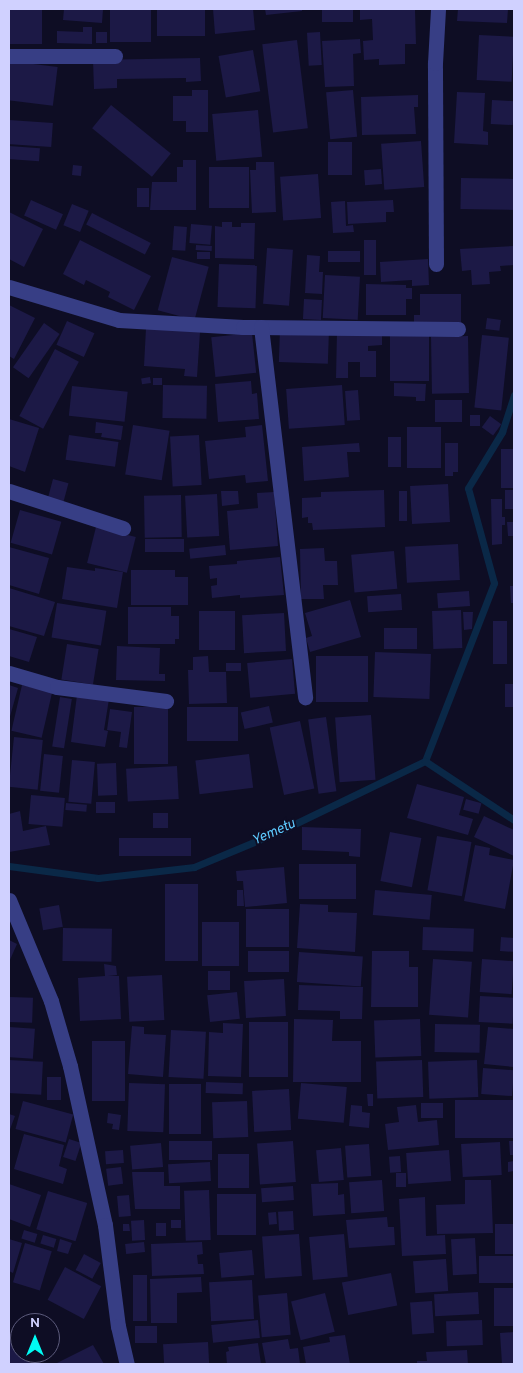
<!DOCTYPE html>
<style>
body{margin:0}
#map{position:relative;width:523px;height:1373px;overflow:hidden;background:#0e0d24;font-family:Overpass,sans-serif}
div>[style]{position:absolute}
.stream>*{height:7px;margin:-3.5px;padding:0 3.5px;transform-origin:3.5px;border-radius:3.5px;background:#0a2847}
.building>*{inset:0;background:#1c1946;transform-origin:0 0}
.minor>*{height:15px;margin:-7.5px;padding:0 7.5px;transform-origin:7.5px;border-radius:7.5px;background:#373e85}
span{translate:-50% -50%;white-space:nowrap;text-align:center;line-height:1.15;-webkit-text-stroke:4px #0e0d24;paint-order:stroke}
.water-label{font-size:14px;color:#5ecaff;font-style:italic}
.frame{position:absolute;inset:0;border:10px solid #d0d1ff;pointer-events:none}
.north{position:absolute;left:10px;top:1313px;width:50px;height:50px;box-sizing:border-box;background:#0e0d24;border:1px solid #5c5b7c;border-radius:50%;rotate:0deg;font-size:14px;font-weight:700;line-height:20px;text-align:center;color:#d0d1ff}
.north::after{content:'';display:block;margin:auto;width:18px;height:22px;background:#00fbf4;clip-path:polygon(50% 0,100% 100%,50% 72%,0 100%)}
</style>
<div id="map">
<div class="stream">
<div style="left:425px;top:761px;width:191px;rotate:-68.8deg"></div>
<div style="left:494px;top:583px;width:98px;rotate:-105.3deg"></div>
<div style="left:468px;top:488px;width:66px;rotate:-58.7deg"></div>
<div style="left:502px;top:432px;width:39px;rotate:-72deg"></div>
<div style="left:9px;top:866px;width:90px;rotate:7.7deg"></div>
<div style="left:98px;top:878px;width:97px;rotate:-6.5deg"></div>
<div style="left:194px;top:867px;width:91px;rotate:-22.6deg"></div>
<div style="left:278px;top:832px;width:163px;rotate:-25.8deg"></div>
<div style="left:425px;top:761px;width:107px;rotate:33.5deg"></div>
</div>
<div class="building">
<div style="left:9px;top:9px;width:33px;height:35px"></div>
<div style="clip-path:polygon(64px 9px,103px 9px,102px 23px,63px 20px)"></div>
<div style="left:110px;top:9px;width:41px;height:33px"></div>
<div style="left:157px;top:9px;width:48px;height:27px"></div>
<div style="clip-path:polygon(213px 9px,253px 9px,255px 30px,215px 34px)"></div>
<div style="clip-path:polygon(265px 9px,302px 9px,302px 11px,266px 15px)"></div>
<div style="left:322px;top:9px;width:31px;height:13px"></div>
<div style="clip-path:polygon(360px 9px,415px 10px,416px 44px,405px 44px,405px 64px,379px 65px,379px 59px,364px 60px,363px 41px,373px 40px,372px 19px,360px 20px)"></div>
<div style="clip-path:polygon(458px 9px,508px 9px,507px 23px,457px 21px)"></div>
<div style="clip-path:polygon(83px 27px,92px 27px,92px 44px,57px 43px,57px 31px,83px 32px)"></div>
<div style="left:96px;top:32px;width:11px;height:11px"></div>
<div style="left:320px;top:32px;width:33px;height:13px;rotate:87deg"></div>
<div style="left:479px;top:35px;width:35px;height:45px;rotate:3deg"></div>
<div style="clip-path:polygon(360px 39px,361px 53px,353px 54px,354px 86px,325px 87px,322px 41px)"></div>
<div style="left:297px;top:40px;width:89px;height:35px;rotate:83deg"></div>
<div style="left:253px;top:50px;width:42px;height:35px;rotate:80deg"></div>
<div style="clip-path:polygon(200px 58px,201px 81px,186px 82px,186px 78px,117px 79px,117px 88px,94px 89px,93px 60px)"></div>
<div style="left:9px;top:61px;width:49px;height:39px;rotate:7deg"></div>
<div style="clip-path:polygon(192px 90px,208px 90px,208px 132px,186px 132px,186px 121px,173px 121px,173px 96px,192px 96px)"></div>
<div style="left:353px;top:90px;width:47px;height:27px;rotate:85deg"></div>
<div style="clip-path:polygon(457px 92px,485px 93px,483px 131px,488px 132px,488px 145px,454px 143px)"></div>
<div style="clip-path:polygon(418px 95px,418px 107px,414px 107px,416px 134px,362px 135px,361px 97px)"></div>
<div style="left:492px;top:100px;width:22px;height:24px;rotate:3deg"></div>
<div style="left:111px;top:105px;width:77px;height:30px;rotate:39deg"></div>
<div style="left:258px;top:110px;width:47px;height:46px;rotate:85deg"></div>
<div style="left:9px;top:120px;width:44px;height:24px;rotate:4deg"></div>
<div style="left:421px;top:141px;width:46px;height:40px;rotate:86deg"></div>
<div style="left:328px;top:142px;width:24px;height:33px"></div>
<div style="left:9px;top:146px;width:31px;height:13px;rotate:4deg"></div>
<div style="clip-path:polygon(183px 160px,196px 160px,196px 210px,150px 210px,152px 182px,177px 182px,177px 167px,183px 167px)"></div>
<div style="clip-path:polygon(256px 162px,274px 162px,276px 212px,252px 213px,250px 170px,256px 170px)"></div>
<div style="left:73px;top:165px;width:9px;height:10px;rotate:6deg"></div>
<div style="left:249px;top:167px;width:41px;height:40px;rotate:90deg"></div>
<div style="left:381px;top:169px;width:15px;height:17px;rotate:86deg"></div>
<div style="left:318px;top:174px;width:44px;height:38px;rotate:86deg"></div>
<div style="left:461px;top:178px;width:53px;height:31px;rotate:1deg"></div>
<div style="left:137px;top:188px;width:12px;height:19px"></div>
<div style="left:31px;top:200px;width:35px;height:17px;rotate:24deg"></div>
<div style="clip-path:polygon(393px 200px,394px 212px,386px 212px,386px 222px,348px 224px,347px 202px)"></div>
<div style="clip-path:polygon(345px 201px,346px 226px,353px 225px,354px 232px,333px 233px,331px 202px)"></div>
<div style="left:72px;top:204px;width:18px;height:23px;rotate:22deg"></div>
<div style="clip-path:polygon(9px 212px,43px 229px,24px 267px,9px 259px)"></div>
<div style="left:92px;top:213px;width:66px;height:13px;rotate:27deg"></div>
<div style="clip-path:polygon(222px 222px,232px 222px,232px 227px,241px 227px,241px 223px,255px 223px,254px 259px,215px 258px,215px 226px,222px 227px)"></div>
<div style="left:191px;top:224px;width:21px;height:19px;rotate:5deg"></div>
<div style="left:174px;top:226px;width:13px;height:24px;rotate:4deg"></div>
<div style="clip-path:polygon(80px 240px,151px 276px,134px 310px,108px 297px,110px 292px,86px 280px,84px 285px,63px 274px)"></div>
<div style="left:364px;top:240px;width:12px;height:35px"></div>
<div style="left:196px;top:245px;width:16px;height:5px;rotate:4deg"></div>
<div style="clip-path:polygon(514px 246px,514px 265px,500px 266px,501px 271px,489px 272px,490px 284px,472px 285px,471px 270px,462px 271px,460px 249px)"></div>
<div style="left:267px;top:248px;width:26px;height:56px;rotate:4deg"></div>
<div style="left:360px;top:251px;width:11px;height:32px;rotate:90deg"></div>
<div style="left:197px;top:252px;width:13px;height:7px"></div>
<div style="clip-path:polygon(307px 255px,320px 256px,319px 272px,323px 272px,322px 294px,305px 293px)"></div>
<div style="left:172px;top:257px;width:38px;height:55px;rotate:15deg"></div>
<div style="clip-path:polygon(428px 259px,429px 285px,412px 286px,412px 280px,381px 282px,380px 262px)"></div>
<div style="left:219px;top:264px;width:38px;height:43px;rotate:2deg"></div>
<div style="left:325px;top:275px;width:35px;height:43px;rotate:3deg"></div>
<div style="clip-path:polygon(366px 284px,406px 285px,406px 288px,412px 288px,412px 299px,406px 299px,406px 315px,366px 315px)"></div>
<div style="clip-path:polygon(420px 294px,461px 294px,461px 326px,414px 325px,414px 315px,420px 315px)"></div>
<div style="left:304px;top:299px;width:18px;height:20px;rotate:3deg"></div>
<div style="clip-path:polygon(9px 305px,35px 318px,14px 359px,9px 356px)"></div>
<div style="left:487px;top:318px;width:14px;height:11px;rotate:8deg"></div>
<div style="left:67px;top:321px;width:30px;height:26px;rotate:24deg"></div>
<div style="left:44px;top:323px;width:19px;height:54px;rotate:35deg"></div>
<div style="clip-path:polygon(146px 328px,200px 332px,197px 377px,184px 376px,185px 369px,144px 366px)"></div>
<div style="left:280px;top:329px;width:49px;height:33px;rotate:2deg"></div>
<div style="clip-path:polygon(382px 330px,382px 345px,368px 346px,368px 351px,376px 351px,376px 377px,360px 377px,360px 362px,348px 362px,348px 378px,336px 378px,337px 331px)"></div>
<div style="left:390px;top:331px;width:39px;height:50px"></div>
<div style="left:252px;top:333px;width:40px;height:41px;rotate:84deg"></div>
<div style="left:482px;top:335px;width:27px;height:73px;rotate:6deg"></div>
<div style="left:468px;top:336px;width:57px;height:37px;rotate:89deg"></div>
<div style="left:55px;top:349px;width:27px;height:76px;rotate:28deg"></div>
<div style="left:150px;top:377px;width:6px;height:9px;rotate:81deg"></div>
<div style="left:153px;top:378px;width:9px;height:7px"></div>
<div style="clip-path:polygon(251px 381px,252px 394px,257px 393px,259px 419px,218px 422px,215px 384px)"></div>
<div style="clip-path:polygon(394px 383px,426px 384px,425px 401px,416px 401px,416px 397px,394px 396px)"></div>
<div style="left:163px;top:385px;width:44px;height:33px;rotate:1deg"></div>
<div style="left:342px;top:385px;width:40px;height:56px;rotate:86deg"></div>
<div style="left:72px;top:386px;width:56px;height:30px;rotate:6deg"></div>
<div style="left:358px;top:390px;width:30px;height:13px;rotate:86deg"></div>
<div style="left:435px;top:400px;width:27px;height:22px"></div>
<div style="left:470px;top:415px;width:10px;height:11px"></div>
<div style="left:490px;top:416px;width:14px;height:14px;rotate:36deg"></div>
<div style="clip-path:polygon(9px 419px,39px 428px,25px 472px,9px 466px)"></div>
<div style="clip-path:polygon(96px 422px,123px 426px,121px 440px,101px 437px,102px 433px,95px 433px)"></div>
<div style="left:133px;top:425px;width:37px;height:50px;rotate:9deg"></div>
<div style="clip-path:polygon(262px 425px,268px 481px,246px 483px,245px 475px,209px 479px,205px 441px,246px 437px,245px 427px)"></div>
<div style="left:407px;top:427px;width:34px;height:41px"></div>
<div style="left:69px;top:435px;width:50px;height:25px;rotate:8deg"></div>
<div style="left:199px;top:435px;width:50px;height:29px;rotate:87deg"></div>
<div style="left:388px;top:437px;width:13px;height:30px"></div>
<div style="clip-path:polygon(359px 443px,360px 452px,347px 452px,349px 477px,304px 481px,302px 447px)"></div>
<div style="clip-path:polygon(445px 443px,458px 443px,458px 472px,453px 472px,453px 476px,445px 476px)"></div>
<div style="left:501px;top:449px;width:13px;height:39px"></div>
<div style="left:53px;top:479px;width:16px;height:21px;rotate:15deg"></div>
<div style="left:448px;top:484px;width:38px;height:38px;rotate:87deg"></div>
<div style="clip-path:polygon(384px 490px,385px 527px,313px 530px,312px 523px,308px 523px,308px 517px,302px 518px,302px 498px,321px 497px,321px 492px)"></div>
<div style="left:505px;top:490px;width:9px;height:19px"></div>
<div style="clip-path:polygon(221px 491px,238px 491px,239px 504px,222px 506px)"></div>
<div style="left:399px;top:491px;width:8px;height:30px"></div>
<div style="clip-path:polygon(274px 492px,278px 546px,230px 550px,227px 511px,258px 508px,257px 493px)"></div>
<div style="left:217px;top:494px;width:42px;height:32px;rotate:87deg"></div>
<div style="left:181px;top:495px;width:42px;height:37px;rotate:89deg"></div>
<div style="clip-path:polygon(491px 499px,502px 499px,502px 517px,505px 517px,505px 525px,502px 525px,502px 544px,492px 545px)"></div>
<div style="left:20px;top:510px;width:43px;height:34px;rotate:16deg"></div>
<div style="clip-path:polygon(507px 522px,514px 522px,514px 536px,508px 536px)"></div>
<div style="left:96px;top:527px;width:41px;height:37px;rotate:14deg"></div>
<div style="left:184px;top:539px;width:13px;height:39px;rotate:90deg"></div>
<div style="left:458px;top:544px;width:36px;height:53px;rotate:87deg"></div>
<div style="left:225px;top:545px;width:10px;height:36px;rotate:84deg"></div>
<div style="clip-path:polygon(9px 547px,49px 558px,39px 594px,9px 585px)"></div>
<div style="clip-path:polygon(324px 548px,325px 561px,337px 561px,338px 585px,323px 585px,324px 599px,301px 599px,300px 549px)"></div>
<div style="left:394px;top:551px;width:38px;height:43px;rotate:85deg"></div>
<div style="clip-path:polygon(280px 557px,284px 595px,240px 598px,240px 595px,212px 598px,211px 586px,217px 585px,217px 578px,210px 579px,209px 566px,237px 564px,237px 561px)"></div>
<div style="clip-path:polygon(67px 567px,95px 571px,95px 568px,123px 572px,117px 608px,62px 599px)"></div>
<div style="clip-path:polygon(131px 570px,175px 570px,175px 577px,188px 577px,188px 605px,131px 605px)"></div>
<div style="clip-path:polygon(510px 586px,514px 586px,514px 603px,511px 603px)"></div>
<div style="clip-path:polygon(9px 588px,55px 602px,44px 636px,9px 626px)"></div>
<div style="left:469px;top:591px;width:15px;height:32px;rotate:86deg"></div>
<div style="left:401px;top:594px;width:16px;height:34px;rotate:86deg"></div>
<div style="clip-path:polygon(350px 600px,361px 637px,310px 652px,306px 638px,312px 636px,305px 613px)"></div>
<div style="left:57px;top:603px;width:50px;height:35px;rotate:9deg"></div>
<div style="clip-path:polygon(128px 607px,171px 607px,171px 616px,179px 616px,179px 639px,175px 639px,175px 644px,128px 644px)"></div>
<div style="left:461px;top:610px;width:38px;height:29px;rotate:88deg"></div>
<div style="left:199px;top:611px;width:36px;height:39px"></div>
<div style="clip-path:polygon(463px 612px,473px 612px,472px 629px,464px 630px)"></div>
<div style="left:284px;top:613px;width:38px;height:42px;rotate:87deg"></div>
<div style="left:493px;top:621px;width:14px;height:43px"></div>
<div style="left:384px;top:628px;width:33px;height:21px"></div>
<div style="clip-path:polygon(9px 629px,37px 637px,29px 662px,9px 656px)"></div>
<div style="left:67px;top:644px;width:32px;height:36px;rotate:9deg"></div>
<div style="clip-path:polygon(117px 646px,160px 648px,159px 674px,165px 674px,165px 681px,116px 680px)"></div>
<div style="left:375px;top:652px;width:56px;height:45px;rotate:2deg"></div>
<div style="clip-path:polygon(208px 656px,209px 672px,226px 672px,227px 703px,189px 704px,188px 670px,193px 670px,193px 657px)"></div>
<div style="left:316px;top:656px;width:52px;height:46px"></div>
<div style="left:292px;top:659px;width:35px;height:45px;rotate:85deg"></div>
<div style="left:241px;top:663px;width:8px;height:15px;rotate:90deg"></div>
<div style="left:505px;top:684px;width:9px;height:23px"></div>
<div style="clip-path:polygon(9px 685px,18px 688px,9px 720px)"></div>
<div style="left:22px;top:685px;width:31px;height:47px;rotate:13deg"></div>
<div style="clip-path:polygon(77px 695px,109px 699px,104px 730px,108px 731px,105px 747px,71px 742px)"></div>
<div style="left:60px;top:697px;width:12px;height:50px;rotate:9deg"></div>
<div style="left:269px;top:706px;width:17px;height:29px;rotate:77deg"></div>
<div style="left:134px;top:707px;width:34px;height:57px"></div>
<div style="left:238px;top:707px;width:34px;height:51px;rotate:90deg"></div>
<div style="clip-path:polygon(110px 709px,132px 712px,127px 748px,119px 747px,121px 732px,107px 730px)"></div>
<div style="left:371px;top:715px;width:65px;height:36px;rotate:86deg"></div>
<div style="left:326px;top:717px;width:75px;height:18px;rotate:82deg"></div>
<div style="left:300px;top:721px;width:69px;height:31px;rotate:78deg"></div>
<div style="left:14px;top:737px;width:29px;height:50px;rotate:6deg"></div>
<div style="left:44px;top:754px;width:19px;height:37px;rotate:6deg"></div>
<div style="left:249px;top:754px;width:34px;height:54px;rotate:83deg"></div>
<div style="left:72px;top:760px;width:23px;height:42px;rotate:5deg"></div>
<div style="left:116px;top:763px;width:32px;height:19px;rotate:88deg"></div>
<div style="left:177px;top:766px;width:33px;height:51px;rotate:87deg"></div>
<div style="clip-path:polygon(417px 784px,464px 797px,459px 815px,473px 819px,468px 835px,407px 818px)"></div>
<div style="left:31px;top:795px;width:34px;height:29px;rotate:5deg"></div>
<div style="left:466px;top:799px;width:16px;height:11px;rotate:15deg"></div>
<div style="left:96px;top:802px;width:19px;height:11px"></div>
<div style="left:66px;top:803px;width:21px;height:7px;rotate:5deg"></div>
<div style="clip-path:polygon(20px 811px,23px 831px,46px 826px,50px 845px,9px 852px,9px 814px)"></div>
<div style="left:153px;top:813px;width:15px;height:15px"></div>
<div style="clip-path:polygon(484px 816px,514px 830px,514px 856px,474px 837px)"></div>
<div style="clip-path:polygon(302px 827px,361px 829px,360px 857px,349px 856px,349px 852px,302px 850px)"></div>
<div style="left:390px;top:832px;width:32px;height:50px;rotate:11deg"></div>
<div style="left:437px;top:836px;width:35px;height:55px;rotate:10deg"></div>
<div style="left:119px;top:838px;width:72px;height:18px"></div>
<div style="clip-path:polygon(475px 845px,490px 848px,489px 855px,514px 860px,505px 909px,464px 901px)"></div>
<div style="left:299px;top:864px;width:57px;height:35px"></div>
<div style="clip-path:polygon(284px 867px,287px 903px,245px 907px,243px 881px,237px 881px,236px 871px)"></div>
<div style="left:165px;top:884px;width:33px;height:77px"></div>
<div style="clip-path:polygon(237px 890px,243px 890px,244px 906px,237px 906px)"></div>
<div style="left:375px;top:890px;width:57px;height:25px;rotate:5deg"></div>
<div style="clip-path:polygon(300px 904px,328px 905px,328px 912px,357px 913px,355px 952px,297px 948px)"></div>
<div style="left:59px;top:905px;width:22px;height:20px;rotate:80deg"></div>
<div style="left:289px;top:909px;width:38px;height:43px;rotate:90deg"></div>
<div style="left:202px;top:922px;width:37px;height:44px"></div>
<div style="left:423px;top:927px;width:51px;height:23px;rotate:2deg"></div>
<div style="left:63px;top:928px;width:49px;height:33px;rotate:1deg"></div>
<div style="left:501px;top:937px;width:13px;height:14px;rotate:4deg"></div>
<div style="clip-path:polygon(9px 940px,17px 944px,9px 962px)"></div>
<div style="left:248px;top:951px;width:41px;height:21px"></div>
<div style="clip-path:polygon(372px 951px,409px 951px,409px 967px,418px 967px,418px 1007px,371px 1007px)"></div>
<div style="left:299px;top:952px;width:64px;height:30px;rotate:4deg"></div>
<div style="left:433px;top:959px;width:39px;height:56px;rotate:4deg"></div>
<div style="left:482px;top:959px;width:32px;height:33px;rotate:4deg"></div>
<div style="clip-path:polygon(104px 964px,116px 966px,117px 975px,108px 976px,119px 976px,121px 1019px,80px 1021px,78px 978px,105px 976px)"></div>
<div style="left:208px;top:971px;width:22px;height:19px"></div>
<div style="left:162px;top:975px;width:45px;height:35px;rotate:87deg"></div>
<div style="left:284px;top:979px;width:37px;height:40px;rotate:87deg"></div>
<div style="clip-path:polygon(299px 985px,363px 987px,362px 1019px,340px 1019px,340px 1011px,298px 1010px)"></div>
<div style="left:237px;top:992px;width:27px;height:30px;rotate:84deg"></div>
<div style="left:480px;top:996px;width:34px;height:26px;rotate:3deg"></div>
<div style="left:9px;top:997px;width:24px;height:25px;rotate:2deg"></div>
<div style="clip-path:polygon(294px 1019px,333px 1020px,332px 1041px,361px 1041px,361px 1082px,293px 1082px)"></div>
<div style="left:420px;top:1019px;width:37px;height:46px;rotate:88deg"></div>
<div style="left:249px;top:1022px;width:39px;height:55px"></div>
<div style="clip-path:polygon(223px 1023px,243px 1024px,241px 1077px,208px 1076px,209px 1032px,223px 1033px)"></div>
<div style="left:435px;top:1024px;width:45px;height:28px;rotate:1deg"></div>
<div style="clip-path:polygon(132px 1026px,144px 1027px,144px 1034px,166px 1035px,163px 1077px,128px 1074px)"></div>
<div style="left:9px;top:1027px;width:26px;height:30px;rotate:4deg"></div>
<div style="clip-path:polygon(488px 1027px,514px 1029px,514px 1067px,484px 1064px)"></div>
<div style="left:171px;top:1030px;width:35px;height:47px;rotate:3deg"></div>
<div style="left:92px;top:1041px;width:33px;height:60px"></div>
<div style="left:9px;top:1060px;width:34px;height:33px;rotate:3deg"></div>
<div style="left:422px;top:1060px;width:37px;height:46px;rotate:88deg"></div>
<div style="left:477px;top:1060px;width:37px;height:49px;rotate:88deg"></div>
<div style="left:483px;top:1068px;width:31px;height:26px;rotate:4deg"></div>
<div style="left:47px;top:1077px;width:14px;height:23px"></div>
<div style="left:206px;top:1082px;width:37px;height:11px;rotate:2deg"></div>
<div style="left:129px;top:1083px;width:36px;height:48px;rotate:2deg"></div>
<div style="left:301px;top:1083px;width:46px;height:36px;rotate:5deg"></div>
<div style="left:169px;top:1084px;width:32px;height:50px"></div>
<div style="left:289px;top:1089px;width:41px;height:37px;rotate:87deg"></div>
<div style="clip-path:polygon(367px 1094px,373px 1094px,373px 1106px,368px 1106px)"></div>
<div style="left:514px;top:1100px;width:38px;height:59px;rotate:90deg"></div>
<div style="left:23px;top:1101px;width:52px;height:29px;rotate:15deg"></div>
<div style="left:247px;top:1101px;width:36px;height:35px;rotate:88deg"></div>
<div style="left:421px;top:1103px;width:22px;height:15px"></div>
<div style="clip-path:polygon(351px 1105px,362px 1106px,362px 1112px,370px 1113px,369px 1128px,349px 1126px)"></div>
<div style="clip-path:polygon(416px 1105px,418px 1122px,437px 1120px,439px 1145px,388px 1150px,385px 1124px,399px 1122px,397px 1107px)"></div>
<div style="clip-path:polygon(108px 1113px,121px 1115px,119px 1130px,112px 1129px,113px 1124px,107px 1123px)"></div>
<div style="clip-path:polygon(9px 1114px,15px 1116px,9px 1132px)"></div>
<div style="clip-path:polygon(24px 1134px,64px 1145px,59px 1166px,67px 1169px,63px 1184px,14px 1169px)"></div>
<div style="left:69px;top:1139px;width:13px;height:19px;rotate:18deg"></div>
<div style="left:212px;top:1141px;width:19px;height:43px;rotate:90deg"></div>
<div style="left:293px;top:1141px;width:41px;height:36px;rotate:86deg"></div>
<div style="clip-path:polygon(509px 1141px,514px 1141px,514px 1155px,510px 1155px)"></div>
<div style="left:500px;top:1142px;width:33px;height:39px;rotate:87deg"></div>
<div style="left:161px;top:1143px;width:24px;height:31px;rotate:85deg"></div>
<div style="left:369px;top:1144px;width:32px;height:24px;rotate:86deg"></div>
<div style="left:341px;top:1148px;width:32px;height:25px;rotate:85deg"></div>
<div style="left:123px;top:1150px;width:13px;height:18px;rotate:86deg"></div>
<div style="left:449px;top:1150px;width:31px;height:43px;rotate:86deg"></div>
<div style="left:218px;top:1154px;width:31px;height:34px"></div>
<div style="left:400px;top:1156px;width:16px;height:11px;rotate:86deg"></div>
<div style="clip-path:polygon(514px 1161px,514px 1171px,508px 1172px,508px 1162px)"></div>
<div style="left:210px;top:1162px;width:19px;height:42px;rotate:87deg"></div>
<div style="left:121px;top:1167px;width:17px;height:15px;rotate:83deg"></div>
<div style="clip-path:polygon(132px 1172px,164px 1172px,164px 1186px,180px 1186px,180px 1209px,135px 1209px)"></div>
<div style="left:396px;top:1173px;width:10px;height:14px"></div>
<div style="left:382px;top:1180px;width:31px;height:33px;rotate:86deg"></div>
<div style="clip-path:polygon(465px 1180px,491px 1180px,493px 1233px,437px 1234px,436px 1205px,465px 1204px)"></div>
<div style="clip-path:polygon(338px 1183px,338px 1195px,344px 1194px,345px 1214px,313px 1216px,311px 1184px)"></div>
<div style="clip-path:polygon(9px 1184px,41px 1195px,30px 1227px,9px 1219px)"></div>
<div style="left:293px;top:1186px;width:14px;height:32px;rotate:86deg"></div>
<div style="left:209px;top:1190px;width:50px;height:25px;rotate:88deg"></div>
<div style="left:48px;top:1191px;width:41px;height:40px;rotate:17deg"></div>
<div style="left:217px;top:1194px;width:39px;height:41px"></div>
<div style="left:129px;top:1195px;width:21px;height:12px;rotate:85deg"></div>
<div style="clip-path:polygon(425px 1197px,426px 1236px,445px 1235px,446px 1254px,402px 1256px,399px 1199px)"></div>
<div style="left:293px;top:1211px;width:19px;height:15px;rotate:87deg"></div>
<div style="left:276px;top:1212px;width:12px;height:8px;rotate:85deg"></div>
<div style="clip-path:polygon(387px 1217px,388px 1227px,394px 1227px,395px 1245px,349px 1248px,346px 1220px)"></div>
<div style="left:144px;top:1220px;width:20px;height:13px;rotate:87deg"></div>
<div style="left:171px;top:1220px;width:10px;height:8px"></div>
<div style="left:156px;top:1223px;width:10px;height:13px"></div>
<div style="clip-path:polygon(123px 1224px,129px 1224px,130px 1231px,123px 1231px)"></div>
<div style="left:495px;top:1224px;width:19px;height:30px"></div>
<div style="left:24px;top:1230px;width:14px;height:9px;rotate:17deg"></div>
<div style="left:299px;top:1234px;width:42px;height:37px;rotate:86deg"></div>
<div style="left:344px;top:1234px;width:43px;height:35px;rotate:85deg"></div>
<div style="left:43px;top:1235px;width:14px;height:9px;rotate:17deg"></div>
<div style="left:475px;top:1238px;width:36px;height:24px;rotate:87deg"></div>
<div style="clip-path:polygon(9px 1239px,22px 1243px,13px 1273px,9px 1271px)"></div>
<div style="clip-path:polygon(60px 1239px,72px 1243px,68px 1254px,57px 1251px)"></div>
<div style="left:144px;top:1242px;width:10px;height:19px;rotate:84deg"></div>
<div style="clip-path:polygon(202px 1242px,203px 1254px,197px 1255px,198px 1264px,203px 1264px,204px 1274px,152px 1276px,151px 1244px)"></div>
<div style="left:25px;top:1243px;width:28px;height:41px;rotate:17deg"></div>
<div style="left:252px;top:1250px;width:25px;height:33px;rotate:85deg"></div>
<div style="left:84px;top:1254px;width:19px;height:18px;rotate:28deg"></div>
<div style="left:514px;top:1256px;width:27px;height:35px;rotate:90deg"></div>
<div style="left:446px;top:1259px;width:32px;height:33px;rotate:86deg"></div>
<div style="left:65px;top:1267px;width:41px;height:37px;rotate:28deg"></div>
<div style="left:391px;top:1273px;width:33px;height:50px;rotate:79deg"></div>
<div style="left:147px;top:1275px;width:46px;height:14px;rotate:90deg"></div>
<div style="clip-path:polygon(201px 1277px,202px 1292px,177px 1293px,177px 1323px,151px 1323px,150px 1279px)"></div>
<div style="left:252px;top:1280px;width:39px;height:43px;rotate:87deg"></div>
<div style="left:514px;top:1288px;width:38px;height:20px;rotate:90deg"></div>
<div style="left:478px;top:1292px;width:22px;height:44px;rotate:87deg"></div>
<div style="left:287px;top:1293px;width:42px;height:29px;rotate:85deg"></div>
<div style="left:325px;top:1293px;width:40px;height:35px;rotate:76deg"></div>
<div style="left:432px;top:1301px;width:32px;height:22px;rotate:86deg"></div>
<div style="left:258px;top:1320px;width:18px;height:47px;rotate:84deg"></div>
<div style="left:482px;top:1320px;width:25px;height:36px;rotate:88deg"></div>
<div style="left:135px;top:1326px;width:22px;height:17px"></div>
<div style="clip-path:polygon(9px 1332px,19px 1342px,16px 1345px,20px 1353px,23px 1353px,31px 1361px,28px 1364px,9px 1364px)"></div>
<div style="clip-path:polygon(514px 1332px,514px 1364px,502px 1364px,500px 1333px)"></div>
<div style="clip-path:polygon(345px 1335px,350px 1364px,306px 1364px,303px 1347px,330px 1342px,329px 1337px)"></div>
<div style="clip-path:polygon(288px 1339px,290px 1349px,298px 1348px,300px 1364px,266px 1364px,262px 1343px)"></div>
<div style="left:208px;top:1342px;width:22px;height:45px;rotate:87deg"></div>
<div style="clip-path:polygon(258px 1343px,261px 1364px,227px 1364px,226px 1352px,229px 1351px,228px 1347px)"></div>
<div style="clip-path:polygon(93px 1345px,104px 1364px,55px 1364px)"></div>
<div style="clip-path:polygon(467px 1350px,468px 1364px,417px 1364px,417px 1361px,427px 1361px,426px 1352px)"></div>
</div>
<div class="minor">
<div style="left:9px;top:56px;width:106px"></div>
<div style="left:436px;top:264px;width:201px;rotate:-90.3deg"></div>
<div style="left:435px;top:63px;width:54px;rotate:-86.8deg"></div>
<div style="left:9px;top:287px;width:115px;rotate:16.7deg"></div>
<div style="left:119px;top:320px;width:124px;rotate:3.2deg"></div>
<div style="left:243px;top:327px;width:215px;rotate:0.5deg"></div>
<div style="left:261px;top:327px;width:373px;rotate:83.2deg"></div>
<div style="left:9px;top:491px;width:120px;rotate:18deg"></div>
<div style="left:9px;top:673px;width:50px;rotate:16.3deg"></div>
<div style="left:57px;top:687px;width:110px;rotate:7.3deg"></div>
<div style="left:9px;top:900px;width:109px;rotate:67.4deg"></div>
<div style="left:51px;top:1001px;width:68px;rotate:73.7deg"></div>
<div style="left:70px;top:1066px;width:163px;rotate:77.6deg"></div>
<div style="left:105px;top:1225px;width:102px;rotate:82.7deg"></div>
<div style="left:118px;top:1326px;width:39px;rotate:77deg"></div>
</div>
<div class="water-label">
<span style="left:274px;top:833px;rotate:-24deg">Yemetu</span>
</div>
<div class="frame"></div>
<div class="north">N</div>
</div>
